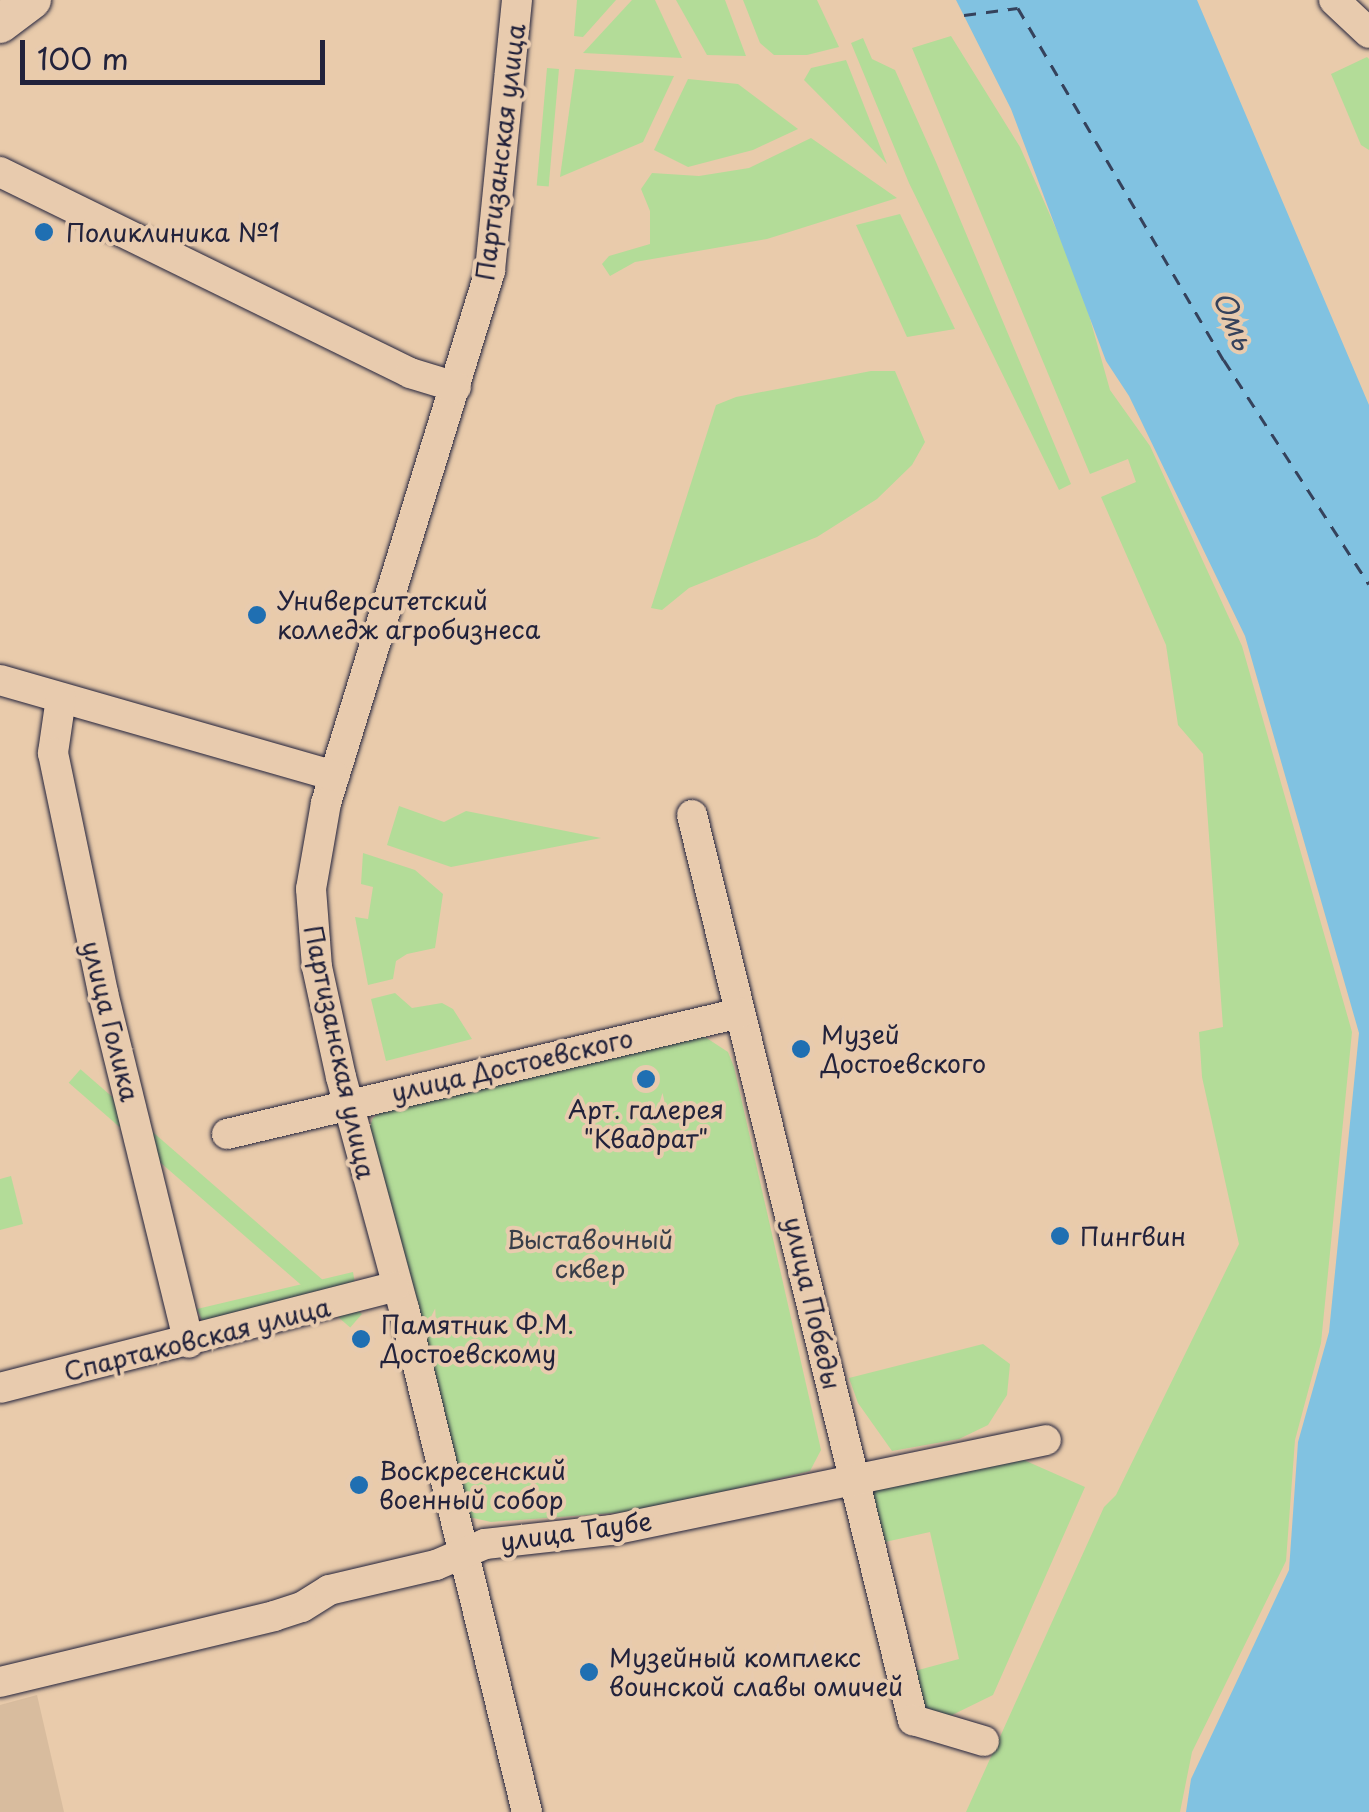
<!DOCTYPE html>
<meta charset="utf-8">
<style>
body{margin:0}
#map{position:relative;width:1369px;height:1812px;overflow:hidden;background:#e9cbab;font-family:"Playpen Sans",sans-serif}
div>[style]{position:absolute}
.built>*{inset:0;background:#d8bc9e}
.green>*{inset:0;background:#b3dc98;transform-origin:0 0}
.water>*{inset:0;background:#81c2e1}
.ferry>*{height:2.5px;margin-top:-1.25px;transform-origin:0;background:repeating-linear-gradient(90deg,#35425c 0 12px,transparent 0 22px)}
.roads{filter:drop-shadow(0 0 2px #22223b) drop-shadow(0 0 2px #22223b)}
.minor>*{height:30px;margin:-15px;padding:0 15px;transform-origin:15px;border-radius:15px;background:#e8cbae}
.major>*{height:38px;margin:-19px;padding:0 19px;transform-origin:19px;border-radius:19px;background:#e8cbae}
.dots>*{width:28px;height:28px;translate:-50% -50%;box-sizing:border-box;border:5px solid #e8cbae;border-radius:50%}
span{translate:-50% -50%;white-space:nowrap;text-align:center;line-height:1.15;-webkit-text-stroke:8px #e8cbae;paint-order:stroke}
.street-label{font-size:25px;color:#22223b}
.poi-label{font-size:25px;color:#22223b}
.left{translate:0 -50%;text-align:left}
.park-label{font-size:25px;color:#383e49}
.water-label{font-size:28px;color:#35425c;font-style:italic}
.scale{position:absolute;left:20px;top:40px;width:305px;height:45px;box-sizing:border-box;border:5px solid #22223b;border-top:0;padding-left:12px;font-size:30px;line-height:35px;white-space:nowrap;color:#22223b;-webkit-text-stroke:8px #e8cbae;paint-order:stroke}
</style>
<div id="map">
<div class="built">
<div style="clip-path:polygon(37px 1695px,64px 1812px,0 1812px,0 1705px)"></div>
</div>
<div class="green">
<div style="clip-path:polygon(577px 0,616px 0,583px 37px,574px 36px)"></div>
<div style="clip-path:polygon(632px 0,655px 0,682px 58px,583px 53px)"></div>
<div style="clip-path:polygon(676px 0,725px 0,746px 56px,707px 55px)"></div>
<div style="clip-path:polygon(743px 0,817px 0,839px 47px,807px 55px,774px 55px,760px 43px)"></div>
<div style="clip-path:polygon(951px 36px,1020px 147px,1080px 283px,1110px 390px,1150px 446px,1242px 646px,1352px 1032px,1321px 1343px,1295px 1440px,1286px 1561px,1192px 1752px,1180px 1812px,966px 1812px,1104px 1507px,1116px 1495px,1239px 1244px,1202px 1077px,1199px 1032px,1223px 1027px,1203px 754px,1178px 725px,1166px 645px,1101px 497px,1136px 482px,1128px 459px,1090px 474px,912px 48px)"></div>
<div style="clip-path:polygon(863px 38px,872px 59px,895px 70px,936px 162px,1071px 484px,1059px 490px,909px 183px,851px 43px)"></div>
<div style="clip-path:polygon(1367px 57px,1369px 59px,1369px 150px,1361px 145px,1331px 74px)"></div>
<div style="clip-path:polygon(846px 60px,887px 164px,804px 80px,811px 68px)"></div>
<div style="left:547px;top:68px;width:12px;height:118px;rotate:5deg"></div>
<div style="clip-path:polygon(575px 69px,674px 76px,643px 142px,560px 177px)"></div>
<div style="clip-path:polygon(688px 79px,738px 84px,798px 129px,753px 150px,688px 167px,654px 150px)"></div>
<div style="clip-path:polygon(811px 138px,897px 198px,767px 239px,635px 262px,610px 276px,602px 264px,609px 256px,650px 244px,650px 211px,641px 189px,652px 173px,699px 176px,749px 168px)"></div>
<div style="clip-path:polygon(900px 214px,955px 329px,907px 337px,856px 225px)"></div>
<div style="clip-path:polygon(871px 371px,895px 371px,925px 442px,912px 465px,877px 499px,817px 537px,689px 588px,662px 610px,651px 608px,716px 405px,736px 397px)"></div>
<div style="clip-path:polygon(399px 806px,444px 822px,466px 811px,601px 838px,451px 867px,387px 845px)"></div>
<div style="clip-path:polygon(363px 853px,415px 870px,443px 894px,435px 948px,407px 954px,396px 961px,393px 979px,368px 985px,355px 917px,368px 919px,373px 887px,361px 884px)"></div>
<div style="clip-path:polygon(395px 993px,412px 1008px,442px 1003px,453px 1009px,472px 1039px,386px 1061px,371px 999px)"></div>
<div style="clip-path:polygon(702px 1035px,728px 1052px,734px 1067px,821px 1450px,810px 1471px,642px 1511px,491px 1522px,469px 1517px,369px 1129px,373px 1118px,388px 1106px)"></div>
<div style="clip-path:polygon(11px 1176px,23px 1224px,0 1230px,0 1179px)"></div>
<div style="clip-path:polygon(353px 1272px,355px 1284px,210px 1324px,202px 1320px,197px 1309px)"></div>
<div style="left:362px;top:1314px;width:18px;height:373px;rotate:131deg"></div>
<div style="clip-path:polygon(983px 1344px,1010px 1364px,1007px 1395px,988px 1425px,959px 1439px,892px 1451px,858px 1403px,849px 1378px)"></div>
<div style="clip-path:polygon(1017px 1457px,1085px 1487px,993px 1695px,946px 1718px,920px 1713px,911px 1672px,959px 1659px,930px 1532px,885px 1542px,871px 1488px)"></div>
</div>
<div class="water">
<div style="clip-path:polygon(956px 0,1197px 0,1369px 405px,1369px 1812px,1186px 1812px,1191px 1779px,1289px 1570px,1298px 1442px,1329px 1332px,1359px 1033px,1245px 636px,1129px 396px,1106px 361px,1011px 109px)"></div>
</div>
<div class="ferry">
<div style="left:964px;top:15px;width:54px;rotate:-7.4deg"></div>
<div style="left:1018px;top:8px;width:408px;rotate:59.7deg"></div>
<div style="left:1224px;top:360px;width:267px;rotate:57.1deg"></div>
</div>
<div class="roads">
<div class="minor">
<div style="left:517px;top:0;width:272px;rotate:95.7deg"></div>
<div style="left:490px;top:271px;width:557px;rotate:107.13deg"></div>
<div style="left:326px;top:803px;width:87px;rotate:99.9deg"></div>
<div style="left:311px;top:889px;width:78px;rotate:85.6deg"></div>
<div style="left:317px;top:967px;width:113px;rotate:77.7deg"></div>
<div style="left:341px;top:1077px;width:240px;rotate:74.8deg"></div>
<div style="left:404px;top:1309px;width:518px;rotate:76.26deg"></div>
<div style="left:1334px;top:0;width:48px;rotate:43.3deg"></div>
<div style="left:0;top:172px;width:457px;rotate:26.1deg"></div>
<div style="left:410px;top:373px;width:48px;rotate:16.9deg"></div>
<div style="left:0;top:680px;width:348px;rotate:16deg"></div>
<div style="left:61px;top:698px;width:56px;rotate:98.3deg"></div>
<div style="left:53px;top:753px;width:245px;rotate:78.2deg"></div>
<div style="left:103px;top:993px;width:360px;rotate:76.2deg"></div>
<div style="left:692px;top:815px;width:932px;rotate:76.28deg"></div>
<div style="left:913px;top:1720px;width:74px;rotate:16.5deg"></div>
<div style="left:227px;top:1134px;width:527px;rotate:-13.27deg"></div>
<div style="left:0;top:1388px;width:407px;rotate:-14.4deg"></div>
<div style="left:0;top:1682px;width:282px;rotate:-13.5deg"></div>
<div style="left:274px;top:1616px;width:29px;rotate:-18deg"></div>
<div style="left:302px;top:1607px;width:32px;rotate:-32deg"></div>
<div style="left:329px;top:1590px;width:110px;rotate:-13.2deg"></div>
<div style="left:436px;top:1565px;width:53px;rotate:-23.2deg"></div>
<div style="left:485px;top:1544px;width:128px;rotate:-6.3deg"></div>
<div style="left:612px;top:1530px;width:443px;rotate:-11.7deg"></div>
</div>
<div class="major">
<div style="left:0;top:24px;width:40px;rotate:-37deg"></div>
</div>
</div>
<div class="dots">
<div style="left:44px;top:232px;background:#1f6fb2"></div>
<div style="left:257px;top:615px;background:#1f6fb2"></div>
<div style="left:801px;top:1049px;background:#1f6fb2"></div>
<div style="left:646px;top:1079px;background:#1f6fb2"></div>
<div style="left:1060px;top:1236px;background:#1f6fb2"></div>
<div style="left:361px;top:1339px;background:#1f6fb2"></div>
<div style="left:359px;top:1485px;background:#1f6fb2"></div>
<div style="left:589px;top:1672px;background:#1f6fb2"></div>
</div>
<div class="street-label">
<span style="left:500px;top:152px;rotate:-83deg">Партизанская улица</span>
<span style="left:111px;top:1021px;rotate:76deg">улица Голика</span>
<span style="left:340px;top:1052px;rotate:78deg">Партизанская улица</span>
<span style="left:512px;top:1065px;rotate:-13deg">улица Достоевского</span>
<span style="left:813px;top:1303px;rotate:77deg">улица Победы</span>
<span style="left:197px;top:1339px;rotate:-14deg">Спартаковская улица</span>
<span style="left:576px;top:1531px;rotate:-8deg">улица Таубе</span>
</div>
<div class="poi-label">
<span class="left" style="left:66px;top:232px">Поликлиника №1</span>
<span class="left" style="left:277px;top:615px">Университетский<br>колледж агробизнеса</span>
<span class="left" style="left:821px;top:1049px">Музей<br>Достоевского</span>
<span style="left:646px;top:1124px">Арт. галерея<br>"Квадрат"</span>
<span class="left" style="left:1080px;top:1236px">Пингвин</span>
<span class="left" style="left:381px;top:1339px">Памятник Ф.М.<br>Достоевскому</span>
<span class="left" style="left:379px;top:1485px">Воскресенский<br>военный собор</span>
<span class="left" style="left:609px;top:1672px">Музейный комплекс<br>воинской славы омичей</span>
</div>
<div class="park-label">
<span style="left:590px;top:1254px">Выставочный<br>сквер</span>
</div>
<div class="water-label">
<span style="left:1234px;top:320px;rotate:68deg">Омь</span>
</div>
<div class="scale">100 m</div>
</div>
